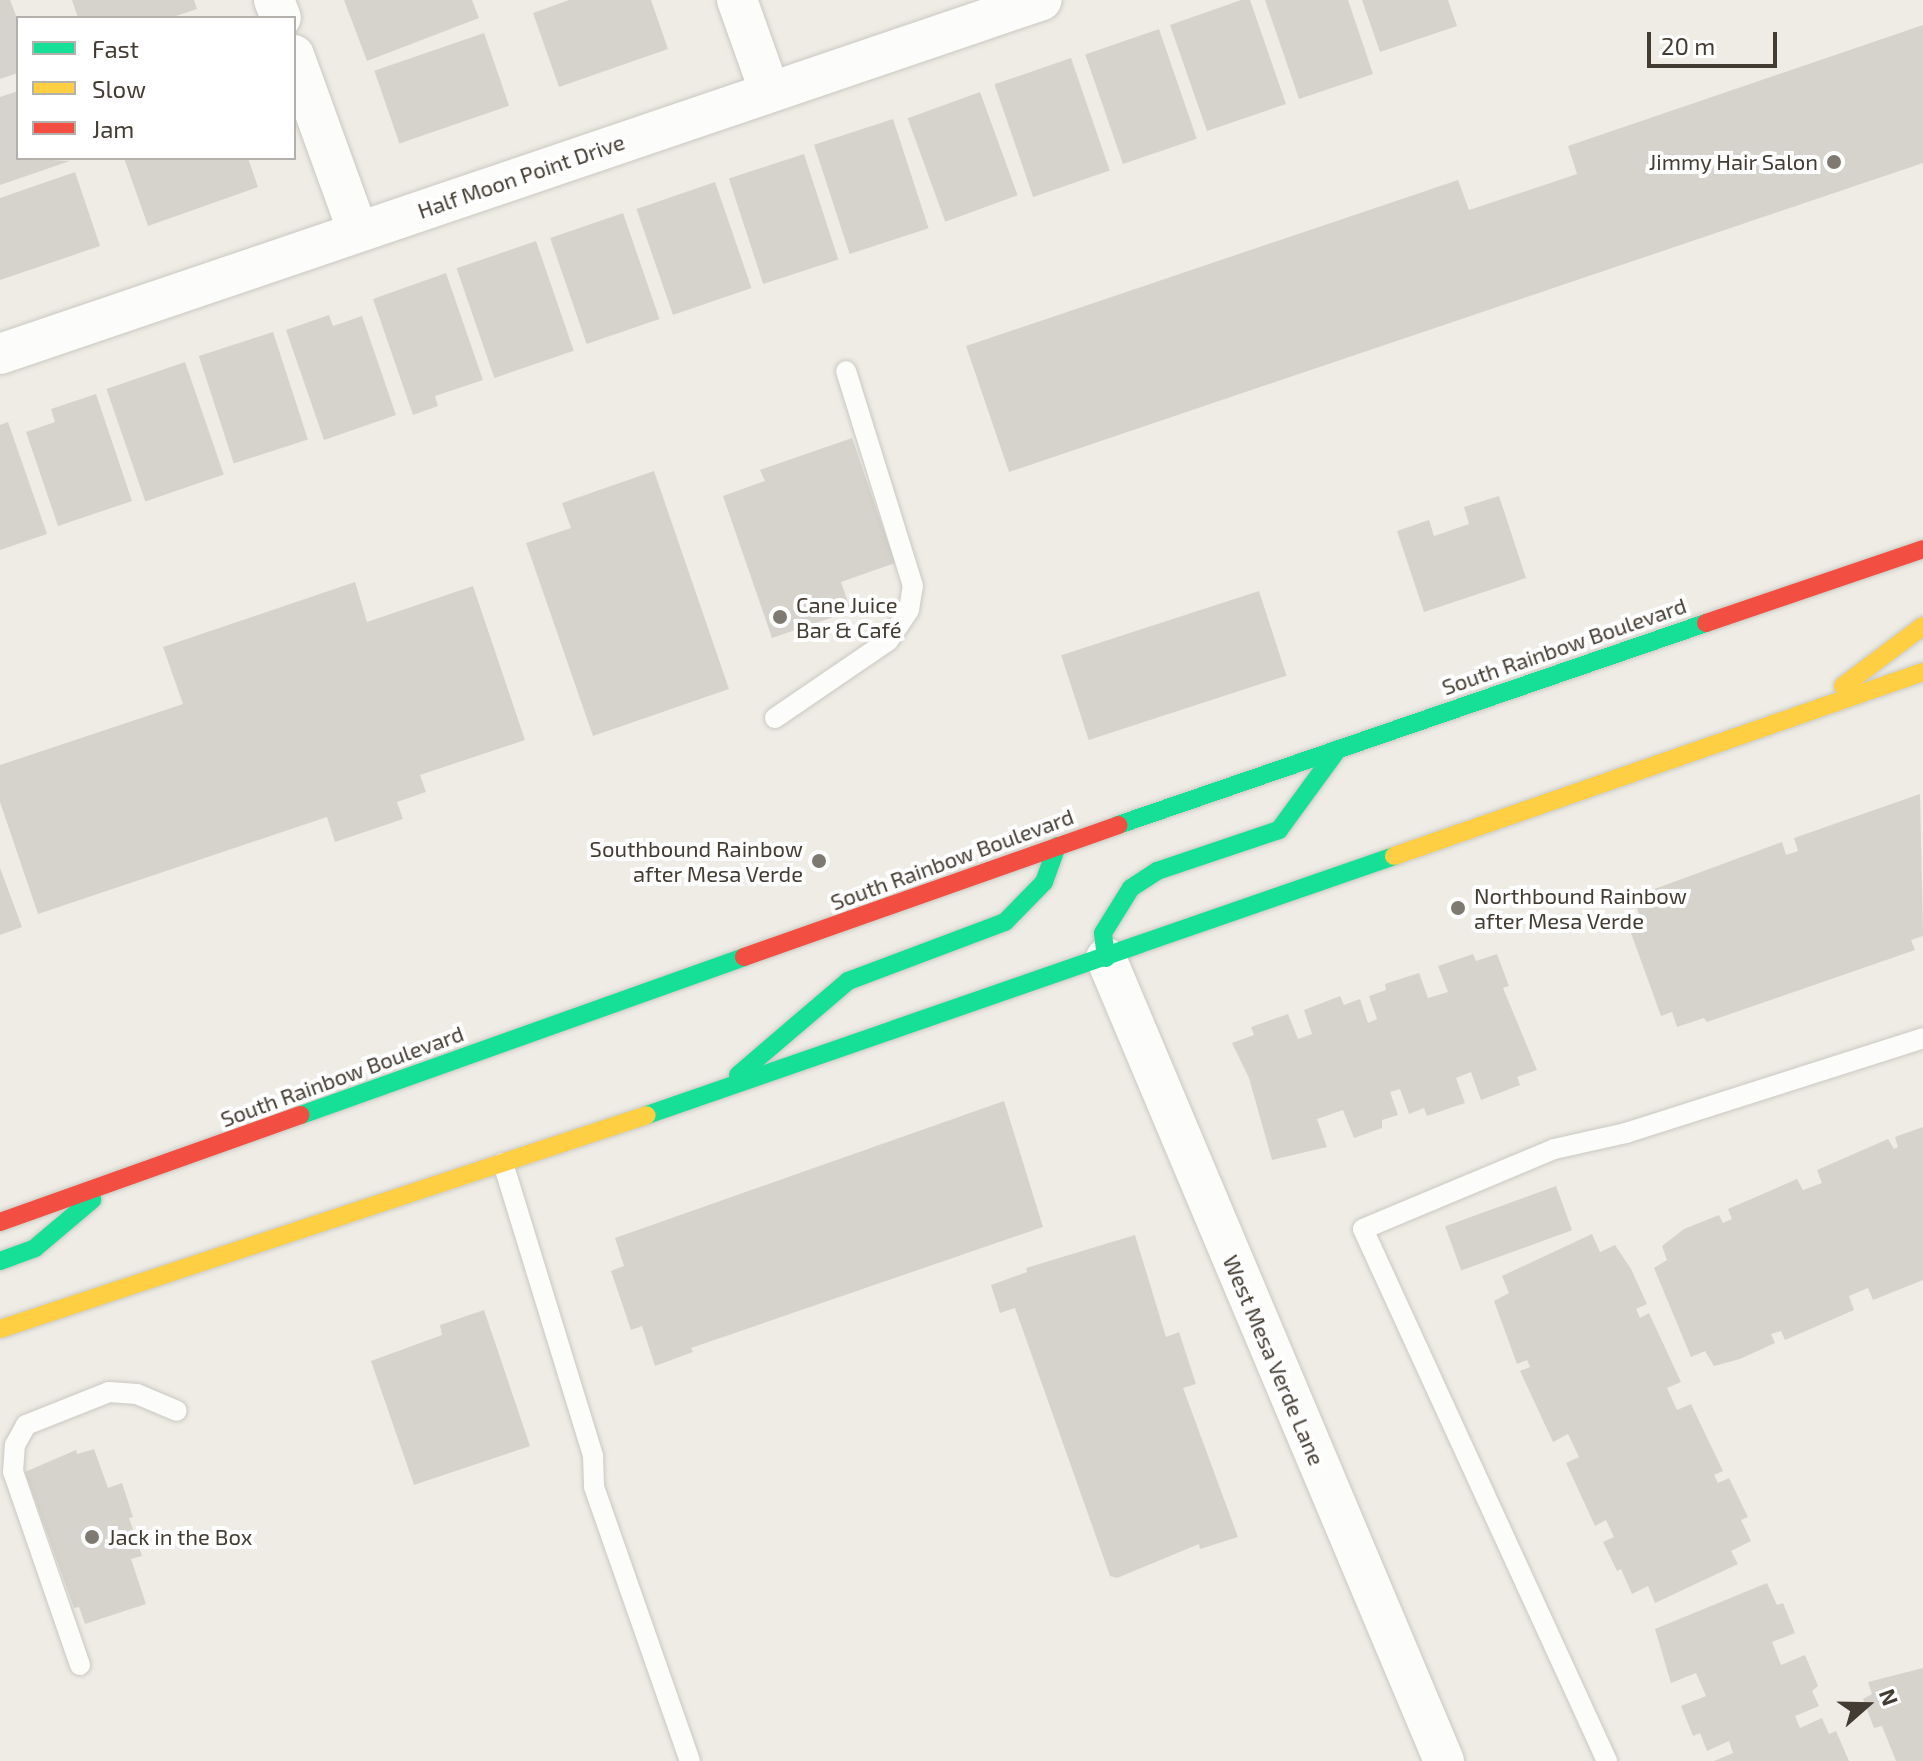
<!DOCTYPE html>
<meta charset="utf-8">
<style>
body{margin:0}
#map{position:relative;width:1923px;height:1761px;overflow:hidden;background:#eeece5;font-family:"Exo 2",sans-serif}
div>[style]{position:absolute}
.building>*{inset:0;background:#d6d3cc;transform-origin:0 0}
.roads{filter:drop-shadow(0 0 2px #cac8c1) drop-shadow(0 0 2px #cac8c1)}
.lane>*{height:20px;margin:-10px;padding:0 10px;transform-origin:10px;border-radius:10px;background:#fcfcfb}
.street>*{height:40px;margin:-20px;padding:0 20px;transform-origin:20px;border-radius:20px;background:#fcfcfb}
.fast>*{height:18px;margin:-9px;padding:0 9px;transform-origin:9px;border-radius:9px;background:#16e098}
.slow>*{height:18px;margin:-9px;padding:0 9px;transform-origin:9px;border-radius:9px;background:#ffcf43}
.jam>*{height:18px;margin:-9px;padding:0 9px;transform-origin:9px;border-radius:9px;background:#f24e42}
.dots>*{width:22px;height:22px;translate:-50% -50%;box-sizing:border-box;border:4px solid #fff;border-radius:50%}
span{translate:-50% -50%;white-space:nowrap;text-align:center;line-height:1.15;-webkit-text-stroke:8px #fff;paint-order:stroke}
.poi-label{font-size:22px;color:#433c32}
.right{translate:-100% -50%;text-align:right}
.left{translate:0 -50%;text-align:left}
.street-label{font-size:22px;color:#433c32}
.legend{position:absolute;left:16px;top:16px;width:280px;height:144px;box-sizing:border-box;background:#fff;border:2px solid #b4b1ad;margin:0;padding:10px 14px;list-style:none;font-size:24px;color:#433c32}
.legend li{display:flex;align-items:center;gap:16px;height:40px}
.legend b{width:40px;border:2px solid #b4b1ad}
.north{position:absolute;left:1827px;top:1665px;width:80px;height:80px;-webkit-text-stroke:6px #fff;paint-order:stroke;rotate:70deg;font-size:22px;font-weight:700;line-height:32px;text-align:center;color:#433c32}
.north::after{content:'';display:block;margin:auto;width:28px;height:36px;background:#433c32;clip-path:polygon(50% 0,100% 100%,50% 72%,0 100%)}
.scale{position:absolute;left:1647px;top:32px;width:130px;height:36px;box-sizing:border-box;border:4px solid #433c32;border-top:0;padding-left:10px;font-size:24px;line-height:28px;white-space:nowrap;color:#433c32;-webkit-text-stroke:6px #fff;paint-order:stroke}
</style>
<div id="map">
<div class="building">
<div style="clip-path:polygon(0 0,10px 0,18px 21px,18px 73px,0 79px)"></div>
<div style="clip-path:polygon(72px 0,194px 0,197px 9px,170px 18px,78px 18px)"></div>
<div style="clip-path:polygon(344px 0,472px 0,479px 18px,367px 61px)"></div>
<div style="clip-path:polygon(569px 0,651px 0,668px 49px,559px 87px,533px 13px)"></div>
<div style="clip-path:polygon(1241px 0,1250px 0,1286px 104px,1207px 131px,1170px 25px)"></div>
<div style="clip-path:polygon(1265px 0,1348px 0,1373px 74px,1299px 99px)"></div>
<div style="clip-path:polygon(1362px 0,1448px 0,1457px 26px,1380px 52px)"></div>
<div style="clip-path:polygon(1923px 25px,1923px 163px,1009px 472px,966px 346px,1458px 180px,1469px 210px,1577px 174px,1568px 146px)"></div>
<div style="left:1159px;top:29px;width:116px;height:78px;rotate:71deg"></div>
<div style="left:484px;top:33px;width:77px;height:116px;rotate:71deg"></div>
<div style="left:1071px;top:58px;width:119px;height:81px;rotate:71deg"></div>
<div style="clip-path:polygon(18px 91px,18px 158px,70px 161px,0 185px,0 97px)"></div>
<div style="left:980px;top:92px;width:110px;height:77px;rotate:70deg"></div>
<div style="left:893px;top:119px;width:115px;height:83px;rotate:72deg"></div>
<div style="left:804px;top:154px;width:111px;height:79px;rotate:72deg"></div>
<div style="clip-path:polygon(124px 158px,248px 158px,258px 187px,148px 226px)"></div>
<div style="clip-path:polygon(75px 172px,100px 246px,0 280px,0 198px)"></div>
<div style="left:715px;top:182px;width:112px;height:83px;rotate:71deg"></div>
<div style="left:623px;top:213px;width:112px;height:77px;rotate:71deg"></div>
<div style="left:536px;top:241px;width:116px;height:84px;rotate:71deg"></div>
<div style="clip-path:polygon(446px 273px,483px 380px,435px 396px,438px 406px,413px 415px,373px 299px)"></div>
<div style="clip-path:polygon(329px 315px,333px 326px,362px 316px,396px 415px,324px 440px,286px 330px)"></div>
<div style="left:273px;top:332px;width:113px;height:78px;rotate:72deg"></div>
<div style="left:185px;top:362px;width:119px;height:83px;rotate:71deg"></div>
<div style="clip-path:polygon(96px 394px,132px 501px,58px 526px,26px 432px,55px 422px,51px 409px)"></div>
<div style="clip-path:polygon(8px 422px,47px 534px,0 550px,0 425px)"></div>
<div style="clip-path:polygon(852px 438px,895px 563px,841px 582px,851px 611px,772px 638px,723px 496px,765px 481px,760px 470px)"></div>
<div style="clip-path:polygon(654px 471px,729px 689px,593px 736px,526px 543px,571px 528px,562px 503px)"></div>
<div style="clip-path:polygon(1499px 496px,1526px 578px,1424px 612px,1397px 531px,1429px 520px,1434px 536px,1469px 524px,1464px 507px)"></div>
<div style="clip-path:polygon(355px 582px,367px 622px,473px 586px,525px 740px,420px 775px,426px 792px,397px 802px,403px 819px,335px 842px,327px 817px,38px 914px,0 802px,0 765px,183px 704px,163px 647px)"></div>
<div style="left:1259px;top:591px;width:89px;height:208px;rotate:72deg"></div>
<div style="clip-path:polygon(1920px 794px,1923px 936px,1911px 940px,1915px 950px,1707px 1022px,1704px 1018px,1677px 1027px,1672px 1012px,1661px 1016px,1627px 922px,1640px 917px,1633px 897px,1782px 842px,1786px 855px,1798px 851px,1794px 838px)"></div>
<div style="clip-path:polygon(0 868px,22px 927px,0 935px)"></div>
<div style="clip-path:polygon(1473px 954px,1476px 961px,1497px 954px,1509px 986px,1503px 988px,1537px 1070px,1517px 1077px,1520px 1085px,1481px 1100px,1471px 1072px,1456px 1078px,1465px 1103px,1427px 1116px,1424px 1108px,1409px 1114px,1400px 1089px,1390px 1092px,1398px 1115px,1382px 1120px,1382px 1128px,1354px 1138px,1343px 1110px,1317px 1119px,1327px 1147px,1272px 1160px,1249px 1078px,1232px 1043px,1254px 1035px,1251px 1027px,1288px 1014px,1298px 1039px,1312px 1034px,1304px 1010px,1340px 996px,1344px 1005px,1360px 999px,1368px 1023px,1377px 1019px,1369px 996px,1386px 990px,1385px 984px,1419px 973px,1428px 998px,1448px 992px,1438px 966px)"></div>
<div style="clip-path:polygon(1004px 1101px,1043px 1227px,691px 1348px,693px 1352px,655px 1366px,642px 1326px,631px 1330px,611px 1271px,624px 1266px,615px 1238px)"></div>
<div style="clip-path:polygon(1923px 1127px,1923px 1280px,1873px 1300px,1868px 1288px,1849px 1296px,1854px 1310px,1785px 1340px,1781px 1331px,1771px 1334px,1775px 1343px,1740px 1359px,1714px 1366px,1705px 1351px,1691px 1357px,1654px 1268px,1667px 1260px,1662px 1246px,1684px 1229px,1719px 1215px,1723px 1223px,1732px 1219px,1728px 1209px,1797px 1179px,1803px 1190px,1822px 1183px,1817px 1170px,1888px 1139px,1894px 1149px,1898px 1147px,1895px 1137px)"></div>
<div style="left:1556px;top:1186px;width:47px;height:118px;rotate:70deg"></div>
<div style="clip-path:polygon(1592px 1234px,1600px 1252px,1615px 1245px,1631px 1269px,1647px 1304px,1636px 1309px,1640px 1318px,1649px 1313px,1681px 1382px,1667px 1388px,1677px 1410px,1691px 1404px,1723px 1471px,1714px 1475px,1718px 1483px,1729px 1478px,1748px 1517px,1741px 1520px,1751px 1541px,1731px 1551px,1738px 1564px,1655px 1603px,1648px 1586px,1632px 1594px,1621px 1569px,1617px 1571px,1603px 1542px,1614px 1537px,1606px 1520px,1595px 1526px,1566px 1463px,1579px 1457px,1568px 1434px,1553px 1442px,1520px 1371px,1530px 1367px,1527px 1360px,1517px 1364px,1494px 1301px,1509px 1293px,1502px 1276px)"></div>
<div style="clip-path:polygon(1135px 1235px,1166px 1337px,1179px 1332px,1196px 1384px,1183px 1388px,1238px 1537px,1200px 1549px,1199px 1544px,1117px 1578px,1110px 1576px,1015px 1308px,1000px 1313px,991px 1285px,1027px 1272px,1026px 1268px)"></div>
<div style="clip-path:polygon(484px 1310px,530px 1446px,414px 1485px,371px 1361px,442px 1335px,440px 1325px)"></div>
<div style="clip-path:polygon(94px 1449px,108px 1488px,122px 1483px,133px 1517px,129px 1518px,142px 1556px,131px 1559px,146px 1604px,85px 1624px,79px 1607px,74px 1608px,25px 1472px,76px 1450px,77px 1454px)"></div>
<div style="clip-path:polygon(1767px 1583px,1777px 1605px,1783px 1603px,1795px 1633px,1772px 1642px,1781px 1665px,1805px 1655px,1818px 1686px,1812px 1691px,1819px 1706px,1795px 1716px,1800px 1728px,1822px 1718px,1829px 1734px,1836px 1731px,1849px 1761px,1714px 1761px,1733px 1753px,1729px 1741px,1707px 1751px,1700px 1733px,1693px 1736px,1681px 1706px,1706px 1696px,1696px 1673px,1671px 1683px,1655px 1629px)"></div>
<div style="clip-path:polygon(1923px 1668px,1923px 1761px,1896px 1761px,1882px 1726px,1874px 1728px,1863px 1699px,1872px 1694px,1868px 1682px)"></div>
</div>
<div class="roads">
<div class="lane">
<div style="left:775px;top:718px;width:137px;rotate:-34.3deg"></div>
<div style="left:888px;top:641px;width:37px;rotate:-56deg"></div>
<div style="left:909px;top:610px;width:24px;rotate:-81deg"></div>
<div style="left:913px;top:586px;width:225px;rotate:-107.3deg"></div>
<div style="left:503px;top:1163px;width:307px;rotate:72.9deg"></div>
<div style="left:593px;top:1456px;width:31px;rotate:88deg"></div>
<div style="left:594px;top:1487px;width:290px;rotate:70.7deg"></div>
<div style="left:80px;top:1665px;width:204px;rotate:-109.1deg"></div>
<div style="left:13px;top:1472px;width:27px;rotate:-86deg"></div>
<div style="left:15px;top:1445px;width:23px;rotate:-61deg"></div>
<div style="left:26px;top:1425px;width:89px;rotate:-21.7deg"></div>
<div style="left:109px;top:1392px;width:28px;rotate:4deg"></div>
<div style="left:137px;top:1394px;width:43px;rotate:23deg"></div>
<div style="left:1607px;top:1761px;width:585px;rotate:-114.64deg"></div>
<div style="left:1363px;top:1229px;width:207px;rotate:-22.7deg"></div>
<div style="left:1554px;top:1149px;width:74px;rotate:-12.5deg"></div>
<div style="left:1626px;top:1133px;width:312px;rotate:-17.7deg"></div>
</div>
<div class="street">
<div style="left:274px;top:0;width:19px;rotate:69deg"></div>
<div style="left:737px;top:0;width:96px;rotate:70.4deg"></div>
<div style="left:294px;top:55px;width:188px;rotate:70.1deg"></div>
<div style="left:0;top:354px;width:1100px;rotate:-18.76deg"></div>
<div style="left:1106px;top:958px;width:871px;rotate:67.17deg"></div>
</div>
<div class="fast">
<div style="left:1118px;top:825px;width:622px;rotate:-18.96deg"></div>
<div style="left:1106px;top:958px;width:25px;rotate:-97deg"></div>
<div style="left:1103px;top:933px;width:53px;rotate:-58.1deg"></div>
<div style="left:1131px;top:888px;width:31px;rotate:-33deg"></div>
<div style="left:1157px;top:871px;width:129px;rotate:-18.6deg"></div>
<div style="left:1279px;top:830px;width:100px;rotate:-53.9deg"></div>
<div style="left:738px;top:1075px;width:145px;rotate:-40.5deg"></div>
<div style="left:848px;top:981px;width:168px;rotate:-20.6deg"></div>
<div style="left:1005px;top:922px;width:56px;rotate:-45.7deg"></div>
<div style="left:1044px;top:882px;width:38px;rotate:-70deg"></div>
<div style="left:301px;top:1115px;width:470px;rotate:-19.6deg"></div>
<div style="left:647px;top:1115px;width:791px;rotate:-19.12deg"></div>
<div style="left:0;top:1261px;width:37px;rotate:-20deg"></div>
<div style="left:35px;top:1248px;width:75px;rotate:-40.1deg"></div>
</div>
<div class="slow">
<div style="left:1843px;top:686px;width:100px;rotate:-36.9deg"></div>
<div style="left:1394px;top:856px;width:560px;rotate:-19.18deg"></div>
<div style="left:0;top:1329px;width:681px;rotate:-18.3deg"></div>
</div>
<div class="jam">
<div style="left:1706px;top:623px;width:229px;rotate:-18.8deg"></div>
<div style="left:744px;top:957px;width:397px;rotate:-19.4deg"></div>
<div style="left:0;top:1222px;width:319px;rotate:-19.6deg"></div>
</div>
</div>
<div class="dots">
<div style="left:1834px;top:162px;background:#7f7a71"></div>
<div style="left:780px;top:617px;background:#7f7a71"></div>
<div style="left:819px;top:861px;background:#7f7a71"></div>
<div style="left:1458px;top:908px;background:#7f7a71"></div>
<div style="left:92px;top:1537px;background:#7f7a71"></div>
</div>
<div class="poi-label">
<span class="right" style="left:1818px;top:162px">Jimmy Hair Salon</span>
<span class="left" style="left:796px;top:617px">Cane Juice<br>Bar &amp; Café</span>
<span class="right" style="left:803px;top:861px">Southbound Rainbow<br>after Mesa Verde</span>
<span class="left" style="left:1474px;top:908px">Northbound Rainbow<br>after Mesa Verde</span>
<span class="left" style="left:108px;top:1537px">Jack in the Box</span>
</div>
<div class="street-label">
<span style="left:521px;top:176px;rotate:-19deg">Half Moon Point Drive</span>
<span style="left:1564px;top:646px;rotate:-19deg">South Rainbow Boulevard</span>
<span style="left:952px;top:859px;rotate:-20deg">South Rainbow Boulevard</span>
<span style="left:342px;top:1076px;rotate:-20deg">South Rainbow Boulevard</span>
<span style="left:1274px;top:1360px;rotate:67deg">West Mesa Verde Lane</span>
</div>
<ul class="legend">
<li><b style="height:10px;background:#16e098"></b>Fast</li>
<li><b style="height:10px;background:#ffcf43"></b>Slow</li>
<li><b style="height:10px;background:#f24e42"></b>Jam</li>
</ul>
<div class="north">N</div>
<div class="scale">20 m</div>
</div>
